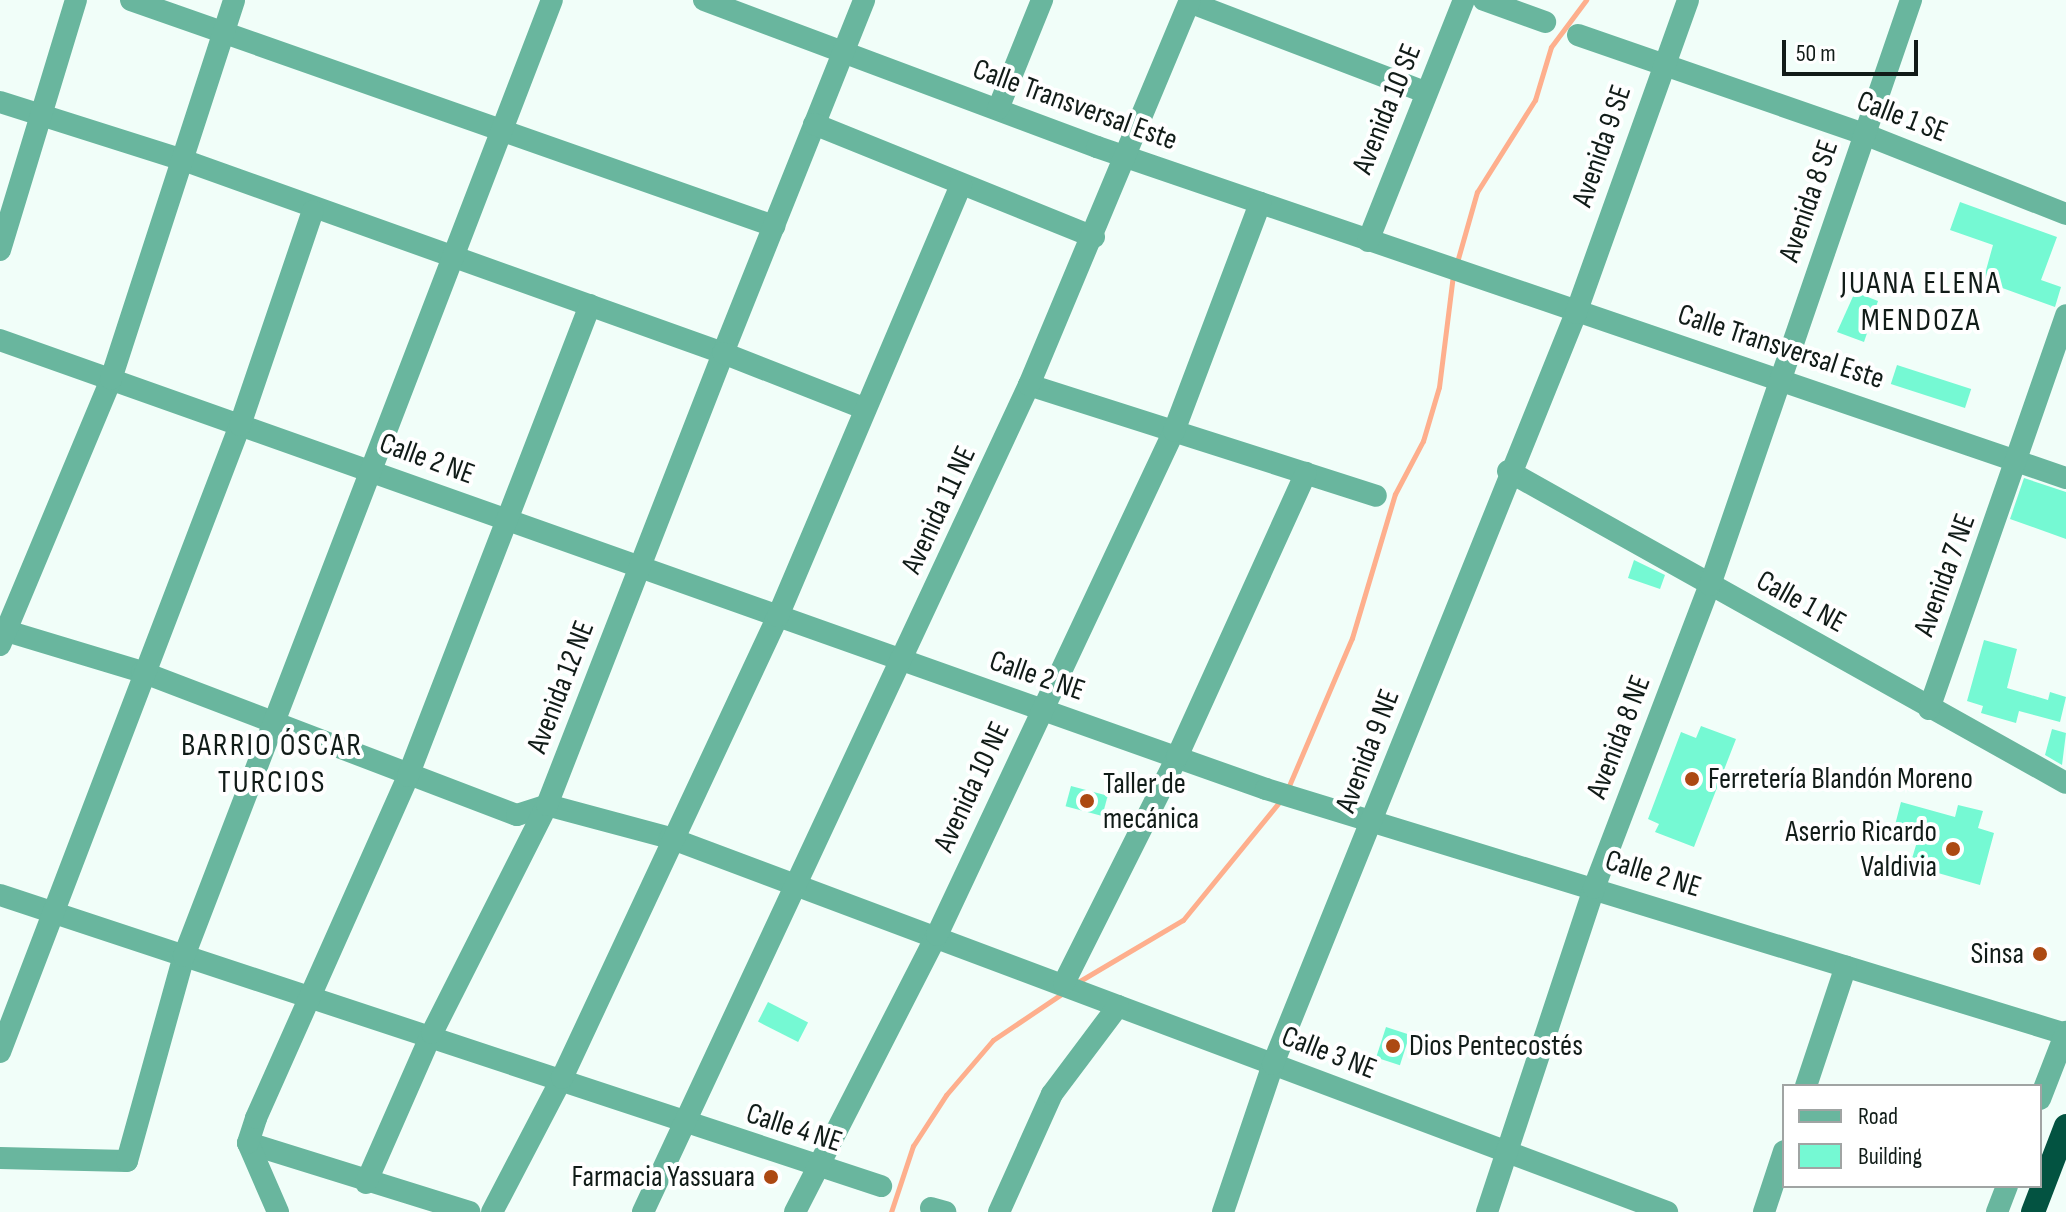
<!DOCTYPE html>
<meta charset="utf-8">
<style>
body{margin:0}
#map{position:relative;width:2066px;height:1212px;overflow:hidden;background:#f1fef9;font-family:"Sofia Sans Condensed",sans-serif}
div>[style]{position:absolute}
.stream>*{height:5px;margin:-2.5px;padding:0 2.5px;transform-origin:2.5px;border-radius:2.5px;background:#feaf8d}
.building>*{inset:0;background:#75f9d3;transform-origin:0 0}
.street>*{height:22px;margin:-11px;padding:0 11px;transform-origin:11px;border-radius:11px;background:#69b69e}
.highway>*{height:24px;margin:-12px;padding:0 12px;transform-origin:12px;border-radius:12px;background:#035341}
.dots>*{width:22px;height:22px;translate:-50% -50%;box-sizing:border-box;border:4px solid #fff;border-radius:50%}
span{translate:-50% -50%;white-space:nowrap;text-align:center;line-height:1.15;-webkit-text-stroke:8px #fff;paint-order:stroke}
.street-label{font-size:30px;color:#111c18}
.poi-label{font-size:30px;color:#111c18}
.left{translate:0 -50%;text-align:left}
.right{translate:-100% -50%;text-align:right}
.neighbourhood-label{font-size:32px;color:#111c18;letter-spacing:2px}
.legend{position:absolute;left:1782px;top:1084px;width:260px;height:104px;box-sizing:border-box;background:#fff;border:2px solid #a0a4a3;margin:0;padding:10px 14px;list-style:none;font-size:24px;color:#111c18}
.legend li{display:flex;align-items:center;gap:16px;height:40px}
.legend b{width:40px;border:2px solid #a0a4a3}
.scale{position:absolute;left:1782px;top:40px;width:136px;height:36px;box-sizing:border-box;border:4px solid #111c18;border-top:0;padding-left:10px;font-size:24px;line-height:28px;white-space:nowrap;color:#111c18;-webkit-text-stroke:6px #fff;paint-order:stroke}
</style>
<div id="map">
<div class="stream">
<div style="left:1457px;top:262px;width:73px;rotate:-74.1deg"></div>
<div style="left:1477px;top:192px;width:109px;rotate:-57.8deg"></div>
<div style="left:1535px;top:100px;width:55px;rotate:-73.2deg"></div>
<div style="left:1551px;top:47px;width:59px;rotate:-53.3deg"></div>
<div style="left:1288px;top:788px;width:163px;rotate:-66.9deg"></div>
<div style="left:1352px;top:638px;width:150px;rotate:-73.4deg"></div>
<div style="left:1395px;top:494px;width:60px;rotate:-62.2deg"></div>
<div style="left:1423px;top:441px;width:56px;rotate:-73.5deg"></div>
<div style="left:1439px;top:387px;width:113px;rotate:-82.9deg"></div>
<div style="left:1078px;top:982px;width:122px;rotate:-30.6deg"></div>
<div style="left:1183px;top:920px;width:155px;rotate:-50.8deg"></div>
<div style="left:891px;top:1212px;width:70px;rotate:-71.6deg"></div>
<div style="left:913px;top:1146px;width:61px;rotate:-57.1deg"></div>
<div style="left:946px;top:1095px;width:72px;rotate:-49.5deg"></div>
<div style="left:993px;top:1040px;width:84px;rotate:-33.9deg"></div>
</div>
<div class="building">
<div style="clip-path:polygon(1960px 202px,2057px 237px,2041px 280px,2061px 287px,2055px 307px,1983px 281px,1993px 245px,1950px 230px)"></div>
<div style="clip-path:polygon(1855px 292px,1878px 301px,1864px 342px,1837px 332px)"></div>
<div style="left:1897px;top:365px;width:78px;height:20px;rotate:18deg"></div>
<div style="clip-path:polygon(2024px 478px,2066px 492px,2066px 539px,2010px 519px)"></div>
<div style="clip-path:polygon(1634px 560px,1665px 575px,1660px 589px,1628px 578px)"></div>
<div style="clip-path:polygon(1984px 640px,2017px 649px,2007px 688px,2048px 700px,2050px 692px,2066px 697px,2060px 722px,2019px 711px,2016px 723px,1981px 713px,1983px 706px,1967px 701px)"></div>
<div style="clip-path:polygon(1701px 726px,1736px 739px,1694px 847px,1655px 832px,1659px 824px,1648px 819px,1681px 732px,1696px 738px)"></div>
<div style="clip-path:polygon(2052px 729px,2066px 733px,2062px 765px,2045px 755px)"></div>
<div style="left:1071px;top:786px;width:38px;height:21px;rotate:15deg"></div>
<div style="clip-path:polygon(1901px 802px,1955px 817px,1958px 805px,1983px 811px,1978px 828px,1994px 833px,1980px 885px,1910px 865px,1920px 832px,1895px 825px)"></div>
<div style="left:768px;top:1002px;width:45px;height:22px;rotate:27deg"></div>
<div style="left:1386px;top:1027px;width:25px;height:32px;rotate:18deg"></div>
</div>
<div class="street">
<div style="left:131px;top:0;width:682px;rotate:19.37deg"></div>
<div style="left:704px;top:0;width:420px;rotate:20.5deg"></div>
<div style="left:1097px;top:147px;width:1024px;rotate:18.86deg"></div>
<div style="left:1484px;top:0;width:65px;rotate:19.8deg"></div>
<div style="left:1189px;top:2px;width:253px;rotate:20.9deg"></div>
<div style="left:1578px;top:35px;width:303px;rotate:19.1deg"></div>
<div style="left:1864px;top:134px;width:217px;rotate:21.6deg"></div>
<div style="left:0;top:102px;width:192px;rotate:17.6deg"></div>
<div style="left:183px;top:160px;width:573px;rotate:19.67deg"></div>
<div style="left:723px;top:353px;width:380px;rotate:-68.2deg"></div>
<div style="left:998px;top:109px;width:118px;rotate:-68deg"></div>
<div style="left:814px;top:124px;width:302px;rotate:22deg"></div>
<div style="left:1368px;top:241px;width:259px;rotate:-68.3deg"></div>
<div style="left:0;top:250px;width:261px;rotate:-73.1deg"></div>
<div style="left:0;top:340px;width:1343px;rotate:19.53deg"></div>
<div style="left:1266px;top:789px;width:837px;rotate:17.03deg"></div>
<div style="left:1029px;top:385px;width:364px;rotate:17.7deg"></div>
<div style="left:1508px;top:471px;width:639px;rotate:29.21deg"></div>
<div style="left:0;top:629px;width:148px;rotate:16.8deg"></div>
<div style="left:142px;top:672px;width:401px;rotate:20.9deg"></div>
<div style="left:517px;top:815px;width:32px;rotate:-18deg"></div>
<div style="left:547px;top:805px;width:127px;rotate:15deg"></div>
<div style="left:670px;top:838px;width:1065px;rotate:20.56deg"></div>
<div style="left:0;top:645px;width:288px;rotate:-67.3deg"></div>
<div style="left:111px;top:379px;width:398px;rotate:-72deg"></div>
<div style="left:1929px;top:709px;width:417px;rotate:-70.8deg"></div>
<div style="left:0;top:895px;width:928px;rotate:18.28deg"></div>
<div style="left:1064px;top:983px;width:253px;rotate:-63.4deg"></div>
<div style="left:1177px;top:757px;width:312px;rotate:-65.6deg"></div>
<div style="left:0;top:1052px;width:671px;rotate:-69.05deg"></div>
<div style="left:240px;top:425px;width:226px;rotate:-71.2deg"></div>
<div style="left:1806px;top:1086px;width:126px;rotate:-71.6deg"></div>
<div style="left:2040px;top:1099px;width:72px;rotate:-68.8deg"></div>
<div style="left:248px;top:1143px;width:232px;rotate:17.3deg"></div>
<div style="left:0;top:1158px;width:127px;rotate:1.4deg"></div>
<div style="left:127px;top:1161px;width:213px;rotate:-74.5deg"></div>
<div style="left:184px;top:956px;width:1024px;rotate:-68.95deg"></div>
<div style="left:366px;top:1183px;width:164px;rotate:-66.3deg"></div>
<div style="left:432px;top:1033px;width:255px;rotate:-63.2deg"></div>
<div style="left:547px;top:805px;width:485px;rotate:-68.7deg"></div>
<div style="left:723px;top:353px;width:150px;rotate:21.4deg"></div>
<div style="left:931px;top:1208px;width:15px;rotate:16deg"></div>
<div style="left:278px;top:1212px;width:75px;rotate:-113.5deg"></div>
<div style="left:248px;top:1143px;width:26px;rotate:-72deg"></div>
<div style="left:256px;top:1118px;width:374px;rotate:-66deg"></div>
<div style="left:408px;top:776px;width:505px;rotate:-68.87deg"></div>
<div style="left:492px;top:1212px;width:151px;rotate:-62.4deg"></div>
<div style="left:562px;top:1078px;width:510px;rotate:-64.94deg"></div>
<div style="left:778px;top:616px;width:469px;rotate:-67deg"></div>
<div style="left:643px;top:1212px;width:913px;rotate:-64.98deg"></div>
<div style="left:1029px;top:385px;width:417px;rotate:-67.3deg"></div>
<div style="left:795px;top:1212px;width:311px;rotate:-62.9deg"></div>
<div style="left:937px;top:935px;width:557px;rotate:-64.82deg"></div>
<div style="left:1174px;top:431px;width:244px;rotate:-69.3deg"></div>
<div style="left:999px;top:1212px;width:129px;rotate:-65.8deg"></div>
<div style="left:1052px;top:1094px;width:110px;rotate:-53.1deg"></div>
<div style="left:1223px;top:1212px;width:156px;rotate:-71.3deg"></div>
<div style="left:1273px;top:1064px;width:810px;rotate:-68.03deg"></div>
<div style="left:1576px;top:313px;width:332px;rotate:-70.3deg"></div>
<div style="left:1487px;top:1212px;width:341px;rotate:-71.7deg"></div>
<div style="left:1594px;top:888px;width:324px;rotate:-69.1deg"></div>
<div style="left:1710px;top:585px;width:619px;rotate:-71.04deg"></div>
<div style="left:1764px;top:1212px;width:64px;rotate:-71.8deg"></div>
<div style="left:1997px;top:1212px;width:28px;rotate:-69deg"></div>
</div>
<div class="highway">
<div style="left:2033px;top:1212px;width:92px;rotate:-69deg"></div>
</div>
<div class="dots">
<div style="left:1692px;top:779px;background:#ac4912"></div>
<div style="left:1087px;top:801px;background:#ac4912"></div>
<div style="left:1953px;top:849px;background:#ac4912"></div>
<div style="left:2040px;top:954px;background:#ac4912"></div>
<div style="left:1393px;top:1046px;background:#ac4912"></div>
<div style="left:771px;top:1177px;background:#ac4912"></div>
</div>
<div class="street-label">
<span style="left:1075px;top:105px;rotate:20deg">Calle Transversal Este</span>
<span style="left:1387px;top:109px;rotate:-68deg">Avenida 10 SE</span>
<span style="left:1902px;top:117px;rotate:21deg">Calle 1 SE</span>
<span style="left:1602px;top:146px;rotate:-71deg">Avenida 9 SE</span>
<span style="left:1809px;top:201px;rotate:-71deg">Avenida 8 SE</span>
<span style="left:1781px;top:347px;rotate:18deg">Calle Transversal Este</span>
<span style="left:427px;top:459px;rotate:20deg">Calle 2 NE</span>
<span style="left:939px;top:510px;rotate:-65deg">Avenida 11 NE</span>
<span style="left:1945px;top:575px;rotate:-70deg">Avenida 7 NE</span>
<span style="left:1801px;top:602px;rotate:29deg">Calle 1 NE</span>
<span style="left:1037px;top:676px;rotate:19deg">Calle 2 NE</span>
<span style="left:561px;top:687px;rotate:-69deg">Avenida 12 NE</span>
<span style="left:1619px;top:737px;rotate:-69deg">Avenida 8 NE</span>
<span style="left:1368px;top:751px;rotate:-69deg">Avenida 9 NE</span>
<span style="left:972px;top:787px;rotate:-65deg">Avenida 10 NE</span>
<span style="left:1653px;top:874px;rotate:17deg">Calle 2 NE</span>
<span style="left:1329px;top:1053px;rotate:21deg">Calle 3 NE</span>
<span style="left:794px;top:1128px;rotate:18deg">Calle 4 NE</span>
</div>
<div class="poi-label">
<span class="left" style="left:1708px;top:779px">Ferretería Blandón Moreno</span>
<span class="left" style="left:1103px;top:801px">Taller de<br>mecánica</span>
<span class="right" style="left:1937px;top:849px">Aserrio Ricardo<br>Valdivia</span>
<span class="right" style="left:2024px;top:954px">Sinsa</span>
<span class="left" style="left:1409px;top:1046px">Dios Pentecostés</span>
<span class="right" style="left:755px;top:1177px">Farmacia Yassuara</span>
</div>
<div class="neighbourhood-label">
<span style="left:1921px;top:303px">JUANA ELENA<br>MENDOZA</span>
<span style="left:272px;top:765px">BARRIO ÓSCAR<br>TURCIOS</span>
</div>
<ul class="legend">
<li><b style="height:10px;background:#69b69e"></b>Road</li>
<li><b style="height:22px;background:#75f9d3"></b>Building</li>
</ul>
<div class="scale">50 m</div>
</div>
